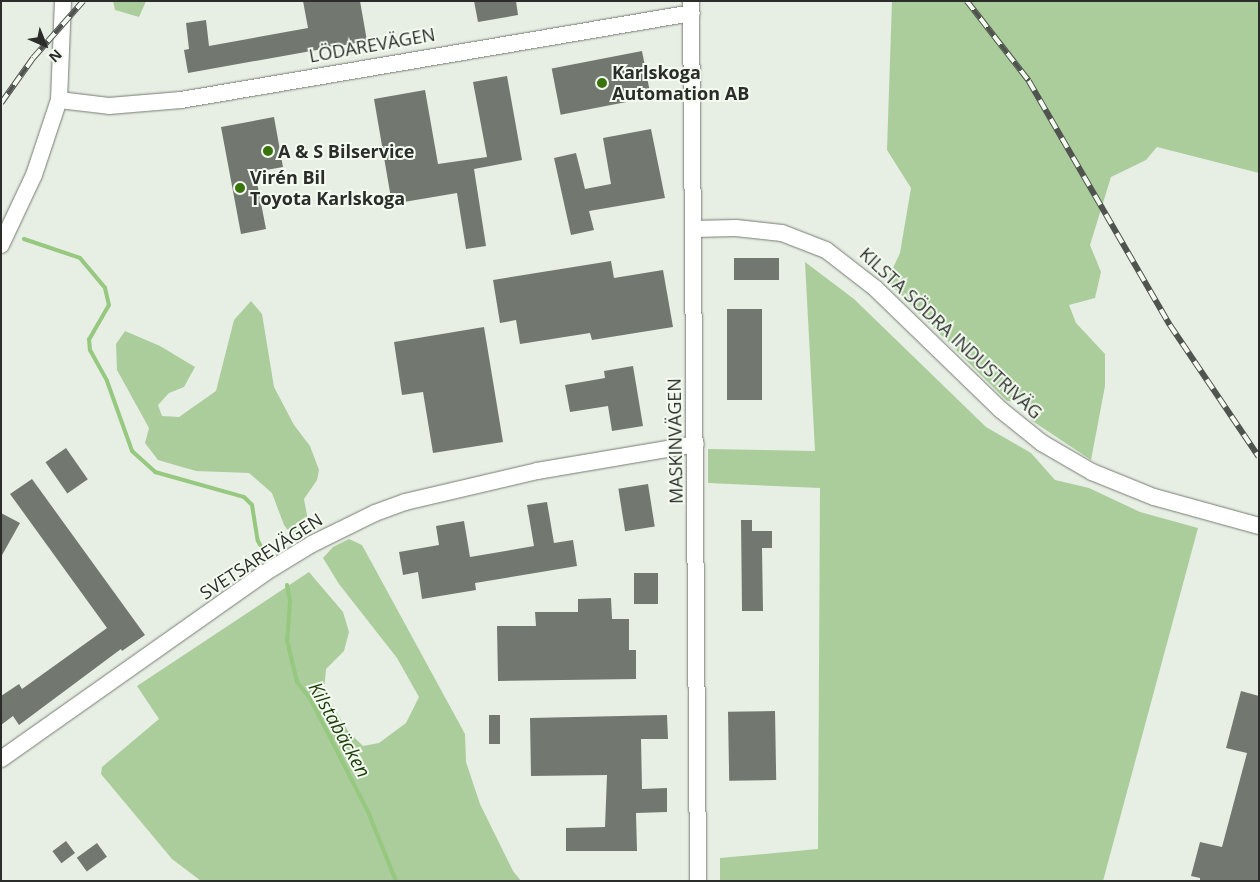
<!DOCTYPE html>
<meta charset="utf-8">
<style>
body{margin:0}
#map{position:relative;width:1260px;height:882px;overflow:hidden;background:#e7eee4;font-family:"Open Sans",sans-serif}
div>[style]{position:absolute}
.green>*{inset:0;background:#aacd9b}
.stream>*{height:4px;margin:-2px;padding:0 2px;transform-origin:2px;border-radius:2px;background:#96c87f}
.building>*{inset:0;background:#727870;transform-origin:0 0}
.roads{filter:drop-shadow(0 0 1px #767c73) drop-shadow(0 0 1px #767c73)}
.minor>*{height:16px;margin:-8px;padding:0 8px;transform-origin:8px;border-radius:8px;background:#fff}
.rail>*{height:5.5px;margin-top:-2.75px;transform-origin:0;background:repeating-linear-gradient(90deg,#f4fbf1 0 11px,#50544f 0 22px);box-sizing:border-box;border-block:1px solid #50544f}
.dots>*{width:14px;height:14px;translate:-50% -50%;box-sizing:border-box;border:2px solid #f4fbf1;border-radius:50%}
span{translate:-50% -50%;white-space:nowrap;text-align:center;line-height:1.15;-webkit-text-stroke:4px #f4fbf1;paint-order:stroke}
.street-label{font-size:18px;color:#2a2d29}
.poi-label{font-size:18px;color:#2a2d29;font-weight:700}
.left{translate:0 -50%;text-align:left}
.water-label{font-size:19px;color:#1d3d0a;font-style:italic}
.frame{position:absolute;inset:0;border:2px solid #2a2d29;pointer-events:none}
.north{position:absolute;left:20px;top:20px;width:50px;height:50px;-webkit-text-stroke:4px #f4fbf1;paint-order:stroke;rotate:136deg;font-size:14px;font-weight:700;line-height:20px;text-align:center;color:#2a2d29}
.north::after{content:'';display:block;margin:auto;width:18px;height:22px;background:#2a2d29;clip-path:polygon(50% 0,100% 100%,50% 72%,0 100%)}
</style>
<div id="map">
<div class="green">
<div style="clip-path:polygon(113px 1px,146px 1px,139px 17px,115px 10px)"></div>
<div style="clip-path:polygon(892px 1px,1259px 1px,1259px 173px,1157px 147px,1146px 160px,1111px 177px,1090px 245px,1101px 272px,1095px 298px,1069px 305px,1076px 323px,1105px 354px,1105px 386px,1091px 460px,1031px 420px,1023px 402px,1007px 401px,887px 281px,900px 253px,911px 188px,887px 150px)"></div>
<div style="clip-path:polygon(805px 262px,854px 299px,986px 427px,1031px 453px,1055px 480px,1089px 488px,1140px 512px,1198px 528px,1103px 881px,720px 881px,720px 858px,818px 849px,820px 488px,708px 483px,708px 449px,815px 451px)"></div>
<div style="clip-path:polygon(251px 301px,262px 314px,274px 387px,294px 425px,310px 446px,319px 470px,317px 480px,304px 499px,309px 526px,294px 538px,284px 525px,272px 493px,249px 473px,196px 471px,158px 460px,145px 443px,149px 428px,117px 370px,116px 344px,125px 331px,160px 346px,195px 367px,184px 387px,169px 393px,158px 405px,162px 416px,179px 417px,216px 391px,234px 320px)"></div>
<div style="clip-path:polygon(349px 539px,362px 545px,465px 734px,466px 762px,480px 804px,513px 871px,521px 881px,201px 881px,172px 859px,101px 774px,102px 767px,159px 719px,137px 686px,309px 572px,343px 612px,349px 632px,344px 651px,326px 669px,324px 692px,348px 731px,363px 746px,379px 743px,406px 723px,419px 697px,397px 658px,339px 584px,323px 558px,333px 547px)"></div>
</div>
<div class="stream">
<div style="left:24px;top:239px;width:59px;rotate:18.7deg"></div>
<div style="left:80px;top:258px;width:39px;rotate:50deg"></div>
<div style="left:105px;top:288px;width:17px;rotate:77deg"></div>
<div style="left:109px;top:305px;width:39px;rotate:120deg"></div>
<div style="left:89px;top:339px;width:11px;rotate:85deg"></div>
<div style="left:90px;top:350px;width:35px;rotate:61deg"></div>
<div style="left:107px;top:381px;width:74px;rotate:70.3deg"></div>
<div style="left:132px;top:451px;width:31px;rotate:42deg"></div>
<div style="left:155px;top:472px;width:92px;rotate:15.7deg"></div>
<div style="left:244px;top:497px;width:11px;rotate:45deg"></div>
<div style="left:252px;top:505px;width:36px;rotate:81deg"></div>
<div style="left:258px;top:541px;width:10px;rotate:61deg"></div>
<div style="left:287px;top:585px;width:16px;rotate:79deg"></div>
<div style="left:290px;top:601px;width:39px;rotate:94deg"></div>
<div style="left:287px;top:640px;width:43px;rotate:76.6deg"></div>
<div style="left:297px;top:682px;width:23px;rotate:52deg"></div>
<div style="left:311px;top:700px;width:128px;rotate:63deg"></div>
<div style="left:369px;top:814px;width:72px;rotate:68.1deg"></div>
</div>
<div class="building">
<div style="clip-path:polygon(303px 1px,360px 1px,367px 41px,188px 73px,184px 50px,189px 49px,186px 23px,206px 20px,209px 46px,308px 28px)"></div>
<div style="clip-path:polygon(474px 1px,516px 1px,518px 15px,478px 22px)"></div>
<div style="left:642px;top:51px;width:47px;height:92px;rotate:79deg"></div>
<div style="clip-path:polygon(507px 76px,522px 160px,474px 169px,486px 246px,466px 249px,457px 193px,392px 204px,374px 99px,425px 90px,438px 164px,487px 157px,473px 82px)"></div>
<div style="clip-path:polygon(274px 117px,283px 167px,255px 172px,266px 229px,241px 234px,221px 127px)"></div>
<div style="clip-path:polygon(651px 129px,665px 198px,589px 211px,594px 230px,571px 235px,554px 158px,576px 153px,585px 189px,611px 184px,603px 138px)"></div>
<div style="left:734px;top:258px;width:45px;height:22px"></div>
<div style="clip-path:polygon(611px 261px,614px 278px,663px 270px,673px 327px,592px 340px,590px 333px,520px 344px,516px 320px,500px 323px,493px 280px)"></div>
<div style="left:727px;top:309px;width:35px;height:91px"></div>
<div style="clip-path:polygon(484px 327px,503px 442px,433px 453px,423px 392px,402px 395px,394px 342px)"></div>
<div style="clip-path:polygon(633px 366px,643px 426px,612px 431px,608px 406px,570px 412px,565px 385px,605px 378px,604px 371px)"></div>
<div style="left:66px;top:448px;width:38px;height:25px;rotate:55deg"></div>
<div style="clip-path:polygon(32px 479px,145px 635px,122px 651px,121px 649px,19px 725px,13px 716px,1px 725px,1px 696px,19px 684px,22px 689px,107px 628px,10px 494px)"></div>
<div style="left:648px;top:484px;width:43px;height:30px;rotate:81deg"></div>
<div style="clip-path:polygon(547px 502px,554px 543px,573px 540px,577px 566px,475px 583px,476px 590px,422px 599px,418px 572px,403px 575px,399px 552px,439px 545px,436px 526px,464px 521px,470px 557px,534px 546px,527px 505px)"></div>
<div style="clip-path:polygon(1px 513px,20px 523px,1px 557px)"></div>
<div style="clip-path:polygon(741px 520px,752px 520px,752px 531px,772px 531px,772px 548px,762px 548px,763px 611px,742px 611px)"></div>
<div style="left:634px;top:573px;width:24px;height:31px"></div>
<div style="clip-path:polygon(611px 598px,612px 619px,629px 619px,629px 650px,636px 650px,636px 679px,498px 681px,497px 626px,536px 626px,535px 612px,578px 612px,578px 599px)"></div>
<div style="clip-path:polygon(1241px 691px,1259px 696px,1259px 881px,1200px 881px,1200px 878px,1191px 876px,1200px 842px,1222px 847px,1247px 753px,1226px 748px)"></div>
<div style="left:775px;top:711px;width:69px;height:47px;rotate:89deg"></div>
<div style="left:489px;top:715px;width:11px;height:29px"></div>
<div style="clip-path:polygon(667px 715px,668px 739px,641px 739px,642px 789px,667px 788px,667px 812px,636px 813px,637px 851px,566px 851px,566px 828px,605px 827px,607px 775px,531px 776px,530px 718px)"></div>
<div style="left:66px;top:841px;width:15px;height:17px;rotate:53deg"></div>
<div style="left:97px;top:843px;width:17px;height:25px;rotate:54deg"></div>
</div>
<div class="roads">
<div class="minor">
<div style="left:691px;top:1px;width:880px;rotate:89.54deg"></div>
<div style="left:59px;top:100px;width:50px;rotate:6.8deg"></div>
<div style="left:109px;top:106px;width:72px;rotate:-4.8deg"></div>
<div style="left:181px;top:100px;width:518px;rotate:-9.66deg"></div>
<div style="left:693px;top:229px;width:43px;rotate:-1.3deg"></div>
<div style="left:736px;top:228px;width:46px;rotate:6.2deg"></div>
<div style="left:782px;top:233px;width:47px;rotate:21.1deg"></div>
<div style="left:826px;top:250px;width:62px;rotate:37.8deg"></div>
<div style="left:875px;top:288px;width:175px;rotate:44.1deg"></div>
<div style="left:1001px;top:410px;width:53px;rotate:38.8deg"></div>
<div style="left:1042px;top:443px;width:58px;rotate:30.1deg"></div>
<div style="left:1092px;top:472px;width:67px;rotate:22deg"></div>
<div style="left:1154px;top:497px;width:109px;rotate:15.4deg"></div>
<div style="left:1px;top:245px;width:77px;rotate:-64.8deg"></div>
<div style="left:34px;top:175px;width:79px;rotate:-71.6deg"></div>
<div style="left:59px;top:100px;width:99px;rotate:-87.7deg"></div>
<div style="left:1px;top:759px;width:321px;rotate:-35.2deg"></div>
<div style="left:263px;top:574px;width:57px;rotate:-31.5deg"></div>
<div style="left:312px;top:544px;width:70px;rotate:-26.2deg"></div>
<div style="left:375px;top:513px;width:32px;rotate:-20deg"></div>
<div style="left:405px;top:502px;width:136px;rotate:-13.2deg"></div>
<div style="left:537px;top:471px;width:161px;rotate:-9.6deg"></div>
</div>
</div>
<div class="rail">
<div style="left:967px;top:1px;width:101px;rotate:52.2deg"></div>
<div style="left:1029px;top:81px;width:282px;rotate:60deg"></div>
<div style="left:1170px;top:325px;width:159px;rotate:56deg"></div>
<div style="left:1px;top:103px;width:55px;rotate:-54.6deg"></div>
<div style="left:33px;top:58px;width:76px;rotate:-48.7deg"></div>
</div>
<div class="dots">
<div style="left:602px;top:83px;background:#38740b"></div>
<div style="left:268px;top:151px;background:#38740b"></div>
<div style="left:240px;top:188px;background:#38740b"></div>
</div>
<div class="street-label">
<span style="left:372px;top:45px;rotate:-10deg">LÖDAREVÄGEN</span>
<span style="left:951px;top:333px;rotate:43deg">KILSTA SÖDRA INDUSTRIVÄG</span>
<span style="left:675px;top:441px;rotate:-91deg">MASKINVÄGEN</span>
<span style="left:261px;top:556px;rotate:-33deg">SVETSAREVÄGEN</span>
</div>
<div class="poi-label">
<span class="left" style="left:612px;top:83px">Karlskoga<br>Automation AB</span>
<span class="left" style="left:278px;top:151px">A &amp; S Bilservice</span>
<span class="left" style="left:250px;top:188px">Virén Bil<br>Toyota Karlskoga</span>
</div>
<div class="water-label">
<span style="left:339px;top:730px;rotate:61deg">Kilstabäcken</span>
</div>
<div class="frame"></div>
<div class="north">N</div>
</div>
